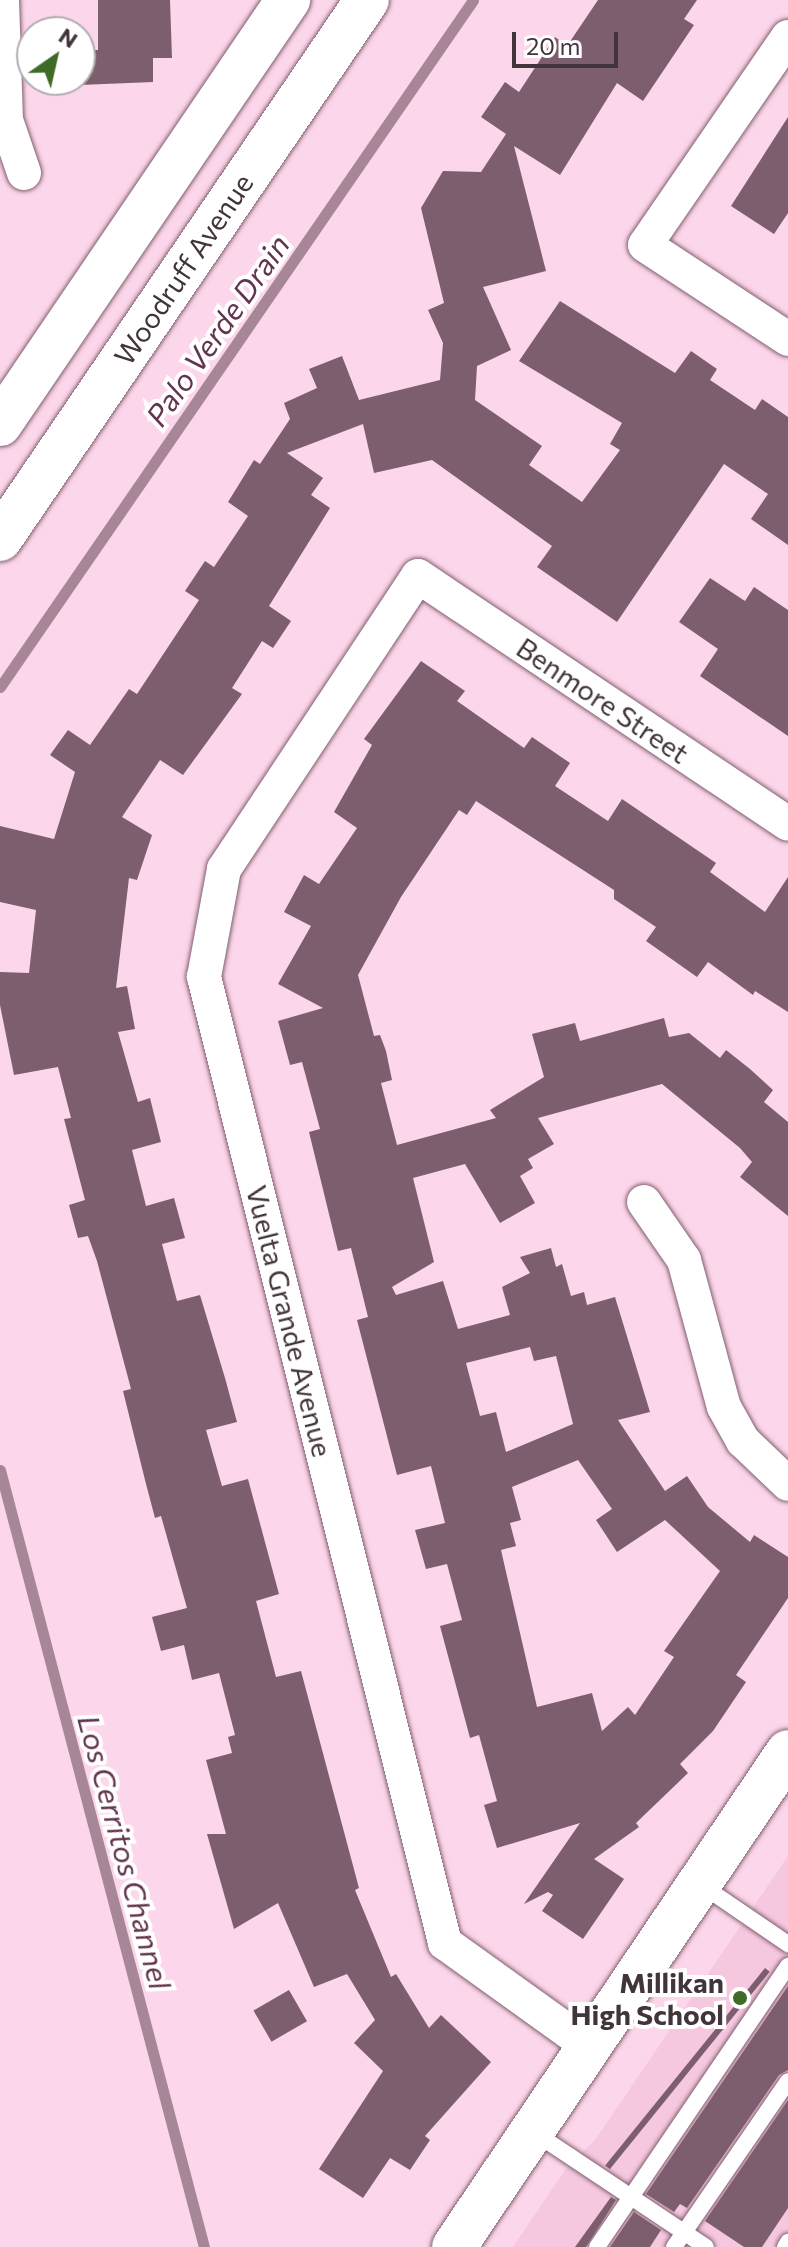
<!DOCTYPE html>
<style>
body{margin:0}
#map{position:relative;width:788px;height:2247px;overflow:hidden;background:#fcd6ea;font-family:Commissioner,sans-serif}
div>[style]{position:absolute}
.built>*{inset:0;background:#f6c8e0}
.stream>*{height:11px;margin:-5.5px;padding:0 5.5px;transform-origin:5.5px;border-radius:5.5px;background:#a78697}
.building>*{inset:0;background:#7d5e6e;transform-origin:0 0}
.roads{filter:drop-shadow(0 0 2px #805f70) drop-shadow(0 0 2px #805f70)}
.lane>*{height:16px;margin:-8px;padding:0 8px;transform-origin:8px;border-radius:8px;background:#fff}
.street>*{height:34px;margin:-17px;padding:0 17px;transform-origin:17px;border-radius:17px;background:#fff}
.secondary>*{height:44px;margin:-22px;padding:0 22px;transform-origin:22px;border-radius:22px;background:#fff}
.dots>*{width:22px;height:22px;translate:-50% -50%;box-sizing:border-box;border:4px solid #fff;border-radius:50%}
span{translate:-50% -50%;white-space:nowrap;text-align:center;line-height:1.15;-webkit-text-stroke:8px #fff;paint-order:stroke}
.street-label{font-size:28px;color:#42343b}
.poi-label{font-size:28px;color:#42343b;font-weight:700}
.right{translate:-100% -50%;text-align:right}
.water-label{font-size:30px;color:#63344f;font-style:italic}
.north{position:absolute;left:16px;top:16px;width:80px;height:80px;box-sizing:border-box;background:#fff;border:2px solid #b3aeb1;border-radius:50%;rotate:34deg;font-size:22px;font-weight:700;line-height:32px;text-align:center;color:#42343b}
.north::after{content:'';display:block;margin:auto;width:28px;height:36px;background:#3f6a27;clip-path:polygon(50% 0,100% 100%,50% 72%,0 100%)}
.scale{position:absolute;left:512px;top:32px;width:106px;height:36px;box-sizing:border-box;border:4px solid #42343b;border-top:0;padding-left:10px;font-size:24px;line-height:28px;white-space:nowrap;color:#42343b;-webkit-text-stroke:6px #fff;paint-order:stroke}
</style>
<div id="map">
<div class="built">
<div style="clip-path:polygon(788px 1856px,788px 2247px,513px 2247px,565px 2170px,595px 2140px)"></div>
</div>
<div class="stream">
<div style="left:0;top:687px;width:834px;rotate:-55.45deg"></div>
<div style="left:0;top:1470px;width:803px;rotate:75.29deg"></div>
</div>
<div class="building">
<div style="clip-path:polygon(98px 0,170px 0,172px 58px,153px 58px,153px 82px,80px 85px,80px 50px,98px 50px)"></div>
<div style="clip-path:polygon(598px 0,697px 0,684px 19px,694px 25px,643px 101px,617px 83px,560px 175px,514px 146px,546px 271px,483px 287px,511px 350px,477px 366px,475px 400px,542px 446px,529px 465px,582px 502px,620px 450px,610px 444px,622px 423px,519px 361px,560px 301px,675px 373px,691px 351px,717px 369px,710px 380px,755px 410px,762px 399px,788px 417px,788px 545px,751px 519px,768px 494px,724px 464px,617px 622px,537px 567px,552px 546px,432px 460px,374px 473px,363px 424px,287px 453px,323px 478px,311px 495px,330px 508px,269px 606px,291px 621px,273px 648px,262px 641px,232px 688px,242px 694px,183px 775px,160px 760px,122px 817px,152px 835px,137px 880px,129px 878px,116px 988px,127px 986px,135px 1029px,118px 1032px,138px 1102px,150px 1098px,161px 1142px,132px 1150px,146px 1206px,174px 1198px,185px 1238px,162px 1244px,177px 1301px,200px 1295px,225px 1378px,237px 1422px,206px 1430px,222px 1486px,248px 1479px,279px 1594px,256px 1601px,276px 1677px,301px 1671px,359px 1888px,355px 1890px,391px 1977px,396px 1974px,429px 2028px,441px 2015px,491px 2062px,425px 2136px,430px 2140px,410px 2170px,390px 2158px,363px 2198px,319px 2169px,383px 2071px,354px 2043px,375px 2020px,347px 1974px,314px 1987px,278px 1903px,234px 1929px,207px 1834px,226px 1834px,206px 1760px,232px 1753px,228px 1737px,235px 1735px,219px 1673px,192px 1680px,184px 1645px,161px 1651px,152px 1617px,187px 1608px,161px 1516px,155px 1518px,146px 1484px,123px 1391px,131px 1389px,97px 1261px,88px 1236px,78px 1238px,69px 1205px,85px 1200px,64px 1119px,71px 1118px,58px 1067px,14px 1075px,0 1005px,0 972px,29px 973px,36px 910px,0 902px,0 826px,54px 839px,75px 772px,50px 755px,68px 730px,90px 745px,129px 689px,137px 694px,199px 600px,185px 591px,205px 561px,214px 567px,248px 516px,228px 502px,254px 460px,260px 464px,290px 419px,284px 403px,317px 388px,309px 369px,342px 356px,359px 400px,440px 380px,443px 343px,428px 310px,444px 303px,421px 208px,443px 171px,481px 172px,506px 134px,481px 117px,505px 82px,519px 92px,555px 37px,567px 46px)"></div>
<div style="clip-path:polygon(788px 117px,788px 213px,774px 234px,731px 206px)"></div>
<div style="clip-path:polygon(710px 578px,745px 601px,754px 587px,788px 610px,788px 736px,700px 676px,718px 649px,679px 622px)"></div>
<div style="clip-path:polygon(evenodd,421px 661px,465px 691px,457px 701px,524px 748px,532px 737px,570px 763px,555px 786px,608px 821px,622px 799px,716px 863px,710px 872px,765px 912px,788px 877px,788px 1012px,755px 991px,753px 995px,708px 962px,697px 977px,646px 941px,656px 927px,614px 899px,614px 890px,476px 801px,467px 815px,459px 810px,401px 897px,358px 975px,374px 1036px,380px 1035px,386px 1051px,392px 1080px,381px 1083px,397px 1145px,496px 1118px,490px 1110px,544px 1077px,532px 1034px,575px 1023px,580px 1041px,664px 1018px,669px 1037px,689px 1033px,720px 1058px,726px 1050px,750px 1069px,773px 1090px,764px 1102px,788px 1122px,788px 1216px,740px 1177px,752px 1162px,740px 1148px,662px 1084px,538px 1118px,554px 1144px,528px 1159px,533px 1168px,520px 1176px,535px 1203px,500px 1223px,465px 1164px,413px 1178px,434px 1262px,392px 1287px,396px 1295px,443px 1281px,458px 1329px,510px 1315px,502px 1287px,530px 1273px,520px 1257px,551px 1248px,556px 1267px,562px 1264px,571px 1296px,584px 1292px,587px 1305px,615px 1297px,650px 1412px,618px 1420px,665px 1491px,687px 1476px,708px 1507px,750px 1542px,754px 1535px,788px 1557px,788px 1598px,736px 1675px,746px 1682px,713px 1731px,680px 1764px,688px 1773px,636px 1823px,639px 1827px,594px 1859px,624px 1879px,583px 1939px,542px 1911px,553px 1895px,548px 1892px,524px 1904px,580px 1823px,497px 1848px,484px 1805px,497px 1801px,479px 1735px,470px 1738px,440px 1626px,462px 1620px,447px 1564px,426px 1569px,415px 1530px,445px 1523px,431px 1466px,397px 1475px,357px 1320px,368px 1317px,351px 1248px,338px 1251px,309px 1132px,320px 1129px,302px 1062px,290px 1065px,278px 1021px,323px 1008px,278px 984px,311px 926px,284px 912px,304px 875px,319px 884px,357px 828px,334px 812px,372px 745px,364px 739px,421px 661px,530px 1347px,534px 1361px,556px 1356px,573px 1424px,506px 1452px,496px 1412px,480px 1416px,466px 1363px,530px 1347px,421px 661px,578px 1460px,612px 1509px,596px 1520px,617px 1552px,665px 1520px,720px 1571px,664px 1651px,674px 1657px,635px 1715px,628px 1707px,602px 1731px,592px 1693px,537px 1707px,501px 1550px,516px 1546px,510px 1523px,521px 1520px,512px 1487px,578px 1460px)"></div>
<div style="left:765px;top:1968px;width:6px;height:254px;rotate:39deg"></div>
<div style="clip-path:polygon(788px 1986px,788px 2070px,779px 2075px,687px 2208px,680px 2204px,674px 2212px,646px 2194px)"></div>
<div style="left:289px;top:1990px;width:36px;height:41px;rotate:60deg"></div>
<div style="clip-path:polygon(788px 2100px,788px 2208px,762px 2247px,744px 2247px,705px 2221px)"></div>
<div style="clip-path:polygon(611px 2197px,616px 2200px,586px 2247px,575px 2247px)"></div>
<div style="clip-path:polygon(634px 2212px,661px 2230px,650px 2247px,610px 2247px)"></div>
</div>
<div class="roads">
<div class="lane">
<div style="left:700px;top:1884px;width:107px;rotate:34.3deg"></div>
<div style="left:532px;top:2131px;width:209px;rotate:33.7deg"></div>
<div style="left:597px;top:2247px;width:340px;rotate:-55.8deg"></div>
<div style="left:674px;top:2247px;width:201px;rotate:-55.5deg"></div>
<div style="left:785px;top:2247px;width:6px;rotate:-59deg"></div>
</div>
<div class="street">
<div style="left:2px;top:0;width:120px;rotate:88.1deg"></div>
<div style="left:6px;top:120px;width:56px;rotate:71.2deg"></div>
<div style="left:788px;top:37px;width:252px;rotate:124.5deg"></div>
<div style="left:645px;top:245px;width:171px;rotate:33.3deg"></div>
<div style="left:644px;top:1202px;width:70px;rotate:55.4deg"></div>
<div style="left:684px;top:1260px;width:152px;rotate:74.8deg"></div>
<div style="left:724px;top:1407px;width:39px;rotate:61deg"></div>
<div style="left:743px;top:1441px;width:62px;rotate:43.7deg"></div>
<div style="left:587px;top:2045px;width:175px;rotate:-144.3deg"></div>
<div style="left:445px;top:1943px;width:996px;rotate:-104.01deg"></div>
<div style="left:204px;top:977px;width:110px;rotate:-79.5deg"></div>
<div style="left:224px;top:869px;width:351px;rotate:-56.5deg"></div>
<div style="left:418px;top:576px;width:445px;rotate:33.8deg"></div>
</div>
<div class="secondary">
<div style="left:0;top:424px;width:513px;rotate:-55.81deg"></div>
<div style="left:0;top:539px;width:652px;rotate:-55.75deg"></div>
<div style="left:454px;top:2247px;width:597px;rotate:-55.99deg"></div>
</div>
</div>
<div class="dots">
<div style="left:740px;top:1998px;background:#3f6a27"></div>
</div>
<div class="street-label">
<span style="left:183px;top:269px;rotate:-56deg">Woodruff Avenue</span>
<span style="left:603px;top:700px;rotate:34deg">Benmore Street</span>
<span style="left:290px;top:1321px;rotate:76deg">Vuelta Grande Avenue</span>
</div>
<div class="poi-label">
<span class="right" style="left:724px;top:1998px">Millikan<br>High School</span>
</div>
<div class="water-label">
<span style="left:217px;top:330px;rotate:-55deg">Palo Verde Drain</span>
<span style="left:125px;top:1852px;rotate:75deg">Los Cerritos Channel</span>
</div>
<div class="north">N</div>
<div class="scale">20 m</div>
</div>
